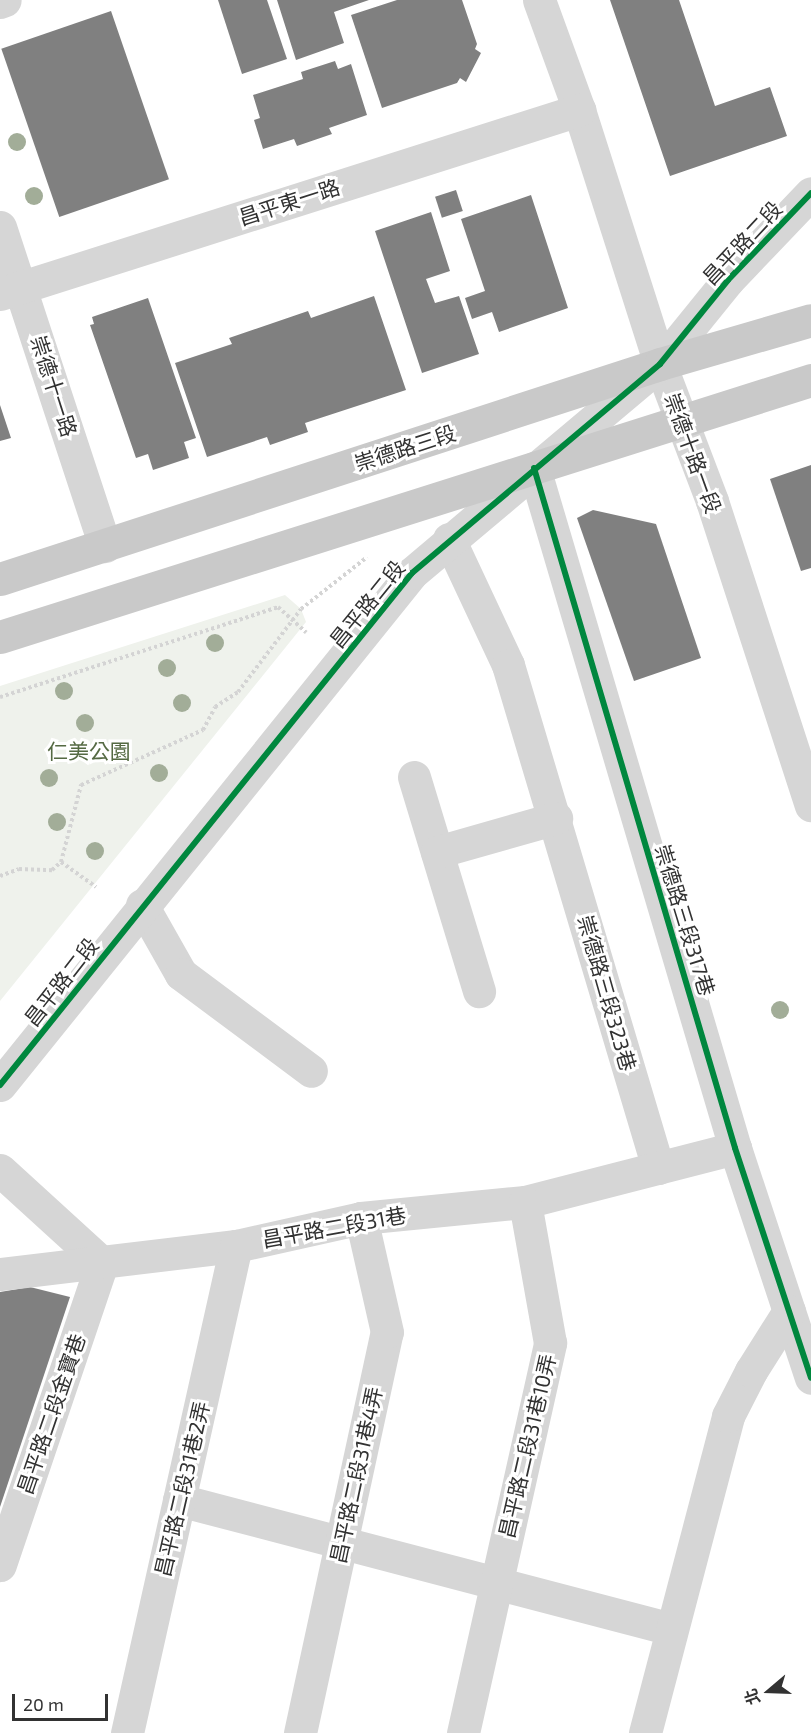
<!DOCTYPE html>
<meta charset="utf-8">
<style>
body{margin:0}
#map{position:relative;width:811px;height:1733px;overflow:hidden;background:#fff;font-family:"Exo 2","Noto Sans TC",sans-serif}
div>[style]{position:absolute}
.green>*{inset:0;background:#eff2ec}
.building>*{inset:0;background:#808080;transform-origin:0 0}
.path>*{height:4px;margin-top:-2px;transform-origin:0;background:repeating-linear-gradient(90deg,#d4d4d4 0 3px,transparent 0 6px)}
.minor>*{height:33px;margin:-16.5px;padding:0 16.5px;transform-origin:16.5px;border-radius:16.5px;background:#d6d6d6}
.major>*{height:33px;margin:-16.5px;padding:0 16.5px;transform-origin:16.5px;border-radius:16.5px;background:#c9c9c9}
.cycleway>*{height:6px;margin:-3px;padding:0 3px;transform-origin:3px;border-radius:3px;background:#00873e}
.trees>*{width:18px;height:18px;margin:-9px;border-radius:50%;background:#a2ad98}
span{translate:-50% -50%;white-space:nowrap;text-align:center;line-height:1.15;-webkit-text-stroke:6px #fff;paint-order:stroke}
.street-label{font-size:21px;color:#323232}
.park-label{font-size:21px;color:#556a43}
.north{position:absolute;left:739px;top:1661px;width:60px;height:60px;-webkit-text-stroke:4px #fff;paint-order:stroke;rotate:251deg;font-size:16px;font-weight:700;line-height:24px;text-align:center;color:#323232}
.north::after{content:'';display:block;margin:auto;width:21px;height:27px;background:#323232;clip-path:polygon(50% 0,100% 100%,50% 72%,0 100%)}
.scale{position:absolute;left:12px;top:1694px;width:96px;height:27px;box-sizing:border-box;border:3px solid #323232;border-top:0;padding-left:8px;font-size:18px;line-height:21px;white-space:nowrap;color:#323232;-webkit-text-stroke:4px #fff;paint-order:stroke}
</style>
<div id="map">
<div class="green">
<div style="clip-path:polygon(285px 595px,301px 609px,306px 622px,0 1001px,0 686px)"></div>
</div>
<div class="building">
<div style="clip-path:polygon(218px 0,267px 0,287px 59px,242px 74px)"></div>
<div style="clip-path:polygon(277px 0,369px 0,334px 12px,344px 43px,296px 60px)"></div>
<div style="clip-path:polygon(397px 0,462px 0,477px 44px,475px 49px,481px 53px,466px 82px,460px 78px,457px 83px,382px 108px,351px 15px)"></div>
<div style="clip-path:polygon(610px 0,679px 0,715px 106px,770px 87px,787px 136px,670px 176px)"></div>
<div style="left:111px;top:11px;width:178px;height:116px;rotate:71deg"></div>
<div style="clip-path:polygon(335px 61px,338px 69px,351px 64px,367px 115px,329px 128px,332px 134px,297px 146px,294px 139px,263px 149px,254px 120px,260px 118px,253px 95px,303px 79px,301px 72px)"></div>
<div style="left:456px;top:190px;width:22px;height:22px;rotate:72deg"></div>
<div style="clip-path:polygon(531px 195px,568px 308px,499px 332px,492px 312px,472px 319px,465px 298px,485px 291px,461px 219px)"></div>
<div style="clip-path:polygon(431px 212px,450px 271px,426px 279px,435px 303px,459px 296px,479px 354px,422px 373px,375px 231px)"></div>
<div style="clip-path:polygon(374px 296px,406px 390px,305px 423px,308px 432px,270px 445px,267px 437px,207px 457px,175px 363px,232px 344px,229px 338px,308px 311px,311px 318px)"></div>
<div style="clip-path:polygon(148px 298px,196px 438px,184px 442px,189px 458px,153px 470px,148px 454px,136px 458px,90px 325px,94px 324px,92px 317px)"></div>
<div style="clip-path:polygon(0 405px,11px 438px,0 441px)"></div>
<div style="clip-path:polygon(811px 465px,811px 568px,801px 571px,770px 479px)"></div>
<div style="clip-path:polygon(593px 510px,656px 524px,701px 658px,634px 681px,577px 518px)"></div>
<div style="clip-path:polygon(30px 1287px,70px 1297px,0 1507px,0 1292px)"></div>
</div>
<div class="path">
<div style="left:0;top:697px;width:292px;rotate:-17.9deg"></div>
<div style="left:278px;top:607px;width:38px;rotate:42deg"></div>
<div style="left:61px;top:862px;width:43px;rotate:35.5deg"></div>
<div style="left:0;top:876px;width:20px;rotate:-20deg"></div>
<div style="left:19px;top:869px;width:33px;rotate:2deg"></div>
<div style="left:52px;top:870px;width:12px;rotate:-42deg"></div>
<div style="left:61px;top:862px;width:80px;rotate:-75.4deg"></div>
<div style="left:81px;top:785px;width:134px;rotate:-24.3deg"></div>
<div style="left:203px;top:730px;width:26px;rotate:-62deg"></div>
<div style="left:215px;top:707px;width:27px;rotate:-33deg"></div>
<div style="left:238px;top:692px;width:104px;rotate:-52.8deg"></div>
<div style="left:301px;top:609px;width:84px;rotate:-38.2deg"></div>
</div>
<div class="minor">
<div style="left:539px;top:0;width:117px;rotate:70deg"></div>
<div style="left:579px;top:110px;width:267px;rotate:72.3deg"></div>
<div style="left:660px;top:364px;width:147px;rotate:69.2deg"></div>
<div style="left:712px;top:501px;width:320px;rotate:72deg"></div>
<div style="left:0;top:2px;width:5px;rotate:-22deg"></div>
<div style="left:0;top:227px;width:336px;rotate:71.8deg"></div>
<div style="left:0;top:294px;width:608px;rotate:-17.63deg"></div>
<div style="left:534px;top:468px;width:709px;rotate:73.53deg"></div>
<div style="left:735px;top:1148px;width:242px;rotate:71.7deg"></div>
<div style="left:449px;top:539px;width:139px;rotate:64.9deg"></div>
<div style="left:508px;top:665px;width:525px;rotate:73.39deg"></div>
<div style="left:414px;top:777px;width:224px;rotate:73.1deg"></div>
<div style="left:437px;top:852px;width:124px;rotate:-15.9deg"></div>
<div style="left:142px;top:905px;width:79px;rotate:60.5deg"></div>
<div style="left:181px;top:974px;width:162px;rotate:36.7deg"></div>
<div style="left:0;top:1085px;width:657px;rotate:-51.18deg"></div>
<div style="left:412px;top:573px;width:324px;rotate:-40.1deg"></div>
<div style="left:660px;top:364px;width:108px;rotate:-51deg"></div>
<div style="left:728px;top:280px;width:120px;rotate:-46.3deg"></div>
<div style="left:0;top:1170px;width:138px;rotate:42.4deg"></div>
<div style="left:102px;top:1263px;width:319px;rotate:108.7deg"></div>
<div style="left:0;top:1274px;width:238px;rotate:-6.8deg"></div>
<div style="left:236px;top:1246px;width:128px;rotate:-12.6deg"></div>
<div style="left:361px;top:1218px;width:165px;rotate:-5.6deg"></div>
<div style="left:525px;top:1202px;width:217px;rotate:-14.4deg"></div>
<div style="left:179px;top:1500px;width:509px;rotate:14.69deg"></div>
<div style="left:127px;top:1733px;width:499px;rotate:-77.4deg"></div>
<div style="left:300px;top:1733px;width:410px;rotate:-77.8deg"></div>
<div style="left:387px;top:1332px;width:117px;rotate:-102.8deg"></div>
<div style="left:463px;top:1733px;width:400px;rotate:-77.4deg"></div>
<div style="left:550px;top:1343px;width:143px;rotate:-100.1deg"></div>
<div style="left:645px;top:1733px;width:328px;rotate:-75.3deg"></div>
<div style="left:728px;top:1416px;width:51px;rotate:-62.9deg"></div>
<div style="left:751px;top:1371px;width:71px;rotate:-57.7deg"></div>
</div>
<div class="major">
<div style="left:0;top:579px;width:694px;rotate:-18.04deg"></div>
<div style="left:660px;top:364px;width:157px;rotate:-16.2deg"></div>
<div style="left:0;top:637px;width:851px;rotate:-17.58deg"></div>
</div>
<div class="cycleway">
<div style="left:534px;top:468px;width:709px;rotate:73.53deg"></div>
<div style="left:735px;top:1148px;width:242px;rotate:71.7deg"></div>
<div style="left:0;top:1085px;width:657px;rotate:-51.18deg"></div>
<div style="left:412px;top:573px;width:324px;rotate:-40.1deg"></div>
<div style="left:660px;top:364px;width:108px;rotate:-51deg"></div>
<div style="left:728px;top:280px;width:120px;rotate:-46.3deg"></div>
</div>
<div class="trees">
<div style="left:17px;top:142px"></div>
<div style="left:34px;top:196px"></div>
<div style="left:215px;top:643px"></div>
<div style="left:167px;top:668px"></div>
<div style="left:64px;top:691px"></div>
<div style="left:182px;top:703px"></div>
<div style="left:85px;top:723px"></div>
<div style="left:159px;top:773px"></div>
<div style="left:49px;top:778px"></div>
<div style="left:57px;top:822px"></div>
<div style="left:95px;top:851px"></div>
<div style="left:780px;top:1010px"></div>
</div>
<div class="street-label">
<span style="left:289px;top:202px;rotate:-18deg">昌平東一路</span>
<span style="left:742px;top:243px;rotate:-47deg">昌平路二段</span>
<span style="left:54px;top:386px;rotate:72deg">崇德十一路</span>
<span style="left:405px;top:448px;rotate:-18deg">崇德路三段</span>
<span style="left:693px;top:453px;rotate:70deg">崇德十路一段</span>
<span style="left:367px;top:604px;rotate:-51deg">昌平路二段</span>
<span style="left:685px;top:920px;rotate:73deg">崇德路三段317巷</span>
<span style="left:61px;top:982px;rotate:-52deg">昌平路二段</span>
<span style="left:607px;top:993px;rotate:74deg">崇德路三段323巷</span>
<span style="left:334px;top:1227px;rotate:-10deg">昌平路二段31巷</span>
<span style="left:51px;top:1414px;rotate:-71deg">昌平路二段金寶巷</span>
<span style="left:527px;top:1446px;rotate:-77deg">昌平路二段31巷10弄</span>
<span style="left:356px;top:1475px;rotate:-78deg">昌平路二段31巷4弄</span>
<span style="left:182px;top:1489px;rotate:-77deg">昌平路二段31巷2弄</span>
</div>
<div class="park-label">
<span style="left:89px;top:751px">仁美公園</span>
</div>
<div class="north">北</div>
<div class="scale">20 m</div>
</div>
